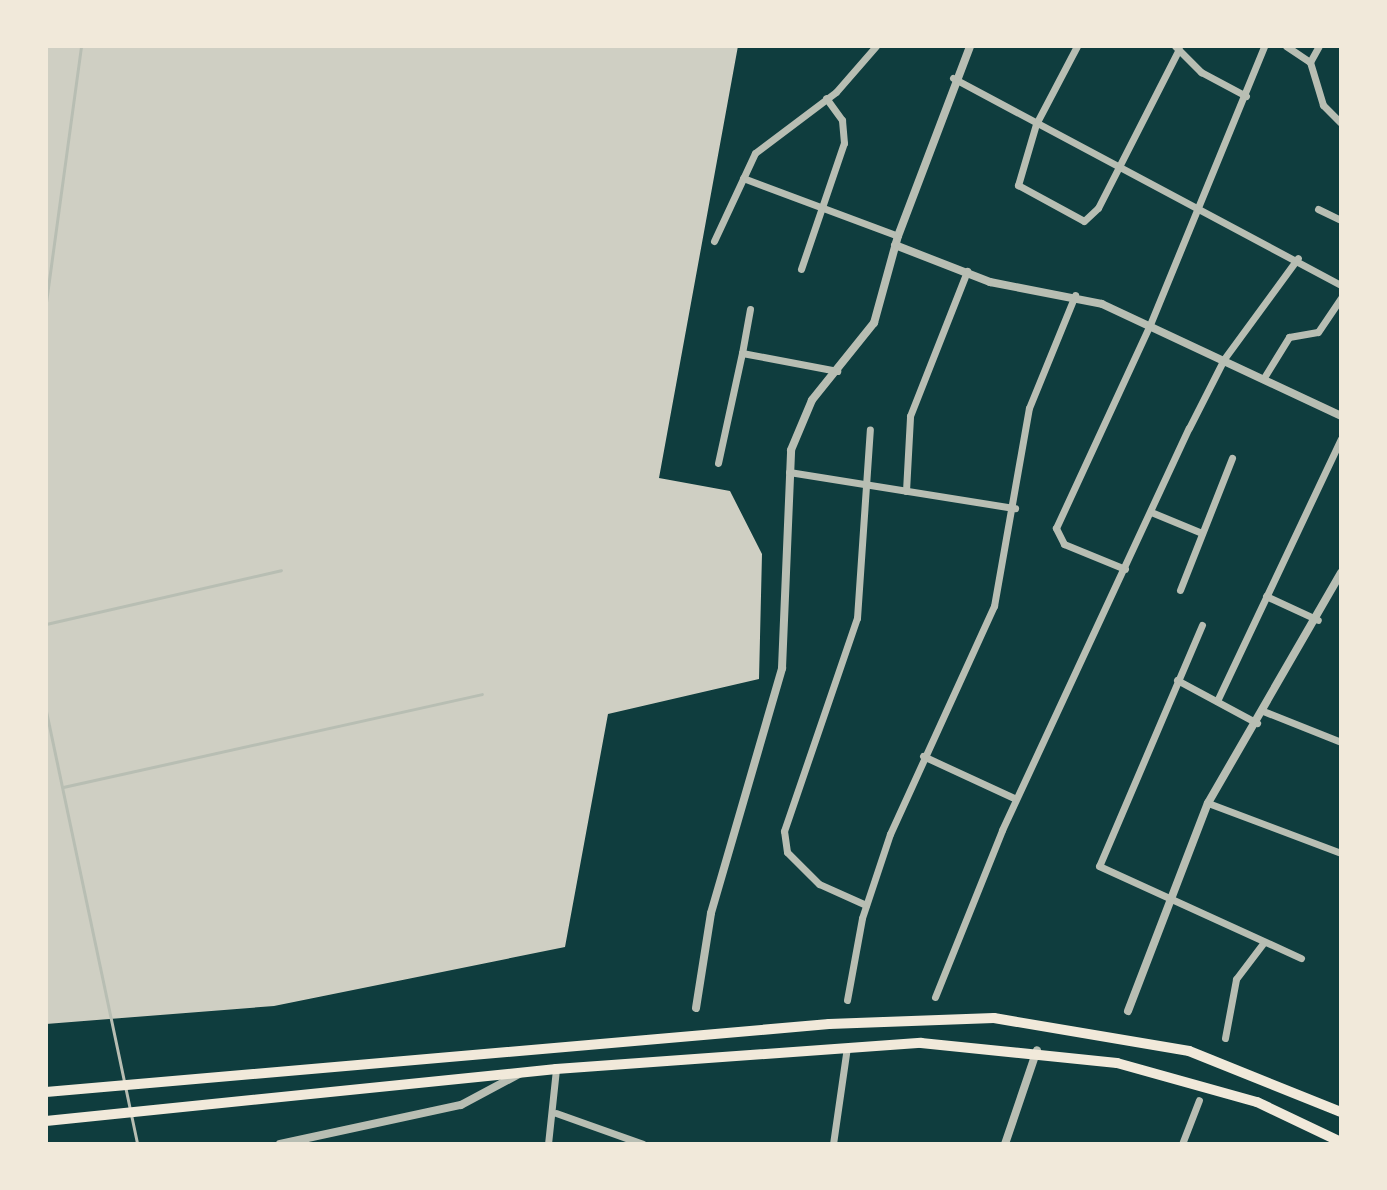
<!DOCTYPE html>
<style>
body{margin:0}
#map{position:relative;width:1387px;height:1190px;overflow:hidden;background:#0f3d3e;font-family:Figtree,sans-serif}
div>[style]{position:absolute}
.building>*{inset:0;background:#cfcfc3}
.service>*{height:3px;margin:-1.5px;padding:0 1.5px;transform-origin:1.5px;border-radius:1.5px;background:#b8beb3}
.minor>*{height:7px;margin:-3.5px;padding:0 3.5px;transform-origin:3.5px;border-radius:3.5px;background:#b8beb3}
.tertiary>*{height:8px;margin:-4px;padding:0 4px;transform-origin:4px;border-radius:4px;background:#b8beb3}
.primary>*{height:10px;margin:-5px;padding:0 5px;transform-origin:5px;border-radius:5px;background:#f1e9da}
span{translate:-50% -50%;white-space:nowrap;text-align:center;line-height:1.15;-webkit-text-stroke:6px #f1e9da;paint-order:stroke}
.frame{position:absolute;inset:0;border:48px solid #f1e9da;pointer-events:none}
</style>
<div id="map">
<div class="building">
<div style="clip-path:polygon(46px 46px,738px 46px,659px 478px,730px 491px,762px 554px,759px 679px,608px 714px,565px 947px,274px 1006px,46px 1024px)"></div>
</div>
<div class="service">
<div style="left:46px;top:302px;width:258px;rotate:-82.2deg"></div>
<div style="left:46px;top:624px;width:241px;rotate:-12.9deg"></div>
<div style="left:46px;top:711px;width:442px;rotate:78.1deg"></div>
<div style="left:63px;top:787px;width:429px;rotate:-12.5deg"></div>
</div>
<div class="minor">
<div style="left:1077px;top:46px;width:88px;rotate:117.7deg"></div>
<div style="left:1036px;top:124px;width:64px;rotate:106.4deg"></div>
<div style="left:1018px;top:185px;width:75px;rotate:28.6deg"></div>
<div style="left:1084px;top:221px;width:19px;rotate:-43deg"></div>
<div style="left:1098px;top:208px;width:178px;rotate:-63deg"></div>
<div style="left:1175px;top:46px;width:37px;rotate:45deg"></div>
<div style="left:1201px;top:72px;width:51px;rotate:28.1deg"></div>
<div style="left:1286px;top:46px;width:29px;rotate:34deg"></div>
<div style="left:1310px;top:62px;width:45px;rotate:73.2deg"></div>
<div style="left:1323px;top:105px;width:25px;rotate:45deg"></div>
<div style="left:1310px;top:62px;width:18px;rotate:-61deg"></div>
<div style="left:953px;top:78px;width:440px;rotate:28.1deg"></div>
<div style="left:743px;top:178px;width:165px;rotate:20.5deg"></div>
<div style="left:1318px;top:209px;width:25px;rotate:26deg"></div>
<div style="left:714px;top:241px;width:97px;rotate:-65deg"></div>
<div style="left:755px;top:153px;width:101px;rotate:-37deg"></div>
<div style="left:836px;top:92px;width:61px;rotate:-49deg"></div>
<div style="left:801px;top:269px;width:133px;rotate:-71.2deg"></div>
<div style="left:844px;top:143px;width:23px;rotate:-95deg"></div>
<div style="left:842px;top:120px;width:27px;rotate:-126deg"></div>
<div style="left:750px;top:309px;width:45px;rotate:100.3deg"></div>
<div style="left:742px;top:353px;width:97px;rotate:10.7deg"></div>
<div style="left:1265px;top:376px;width:46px;rotate:-58.4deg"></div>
<div style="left:1289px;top:337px;width:29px;rotate:-10deg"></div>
<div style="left:1318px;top:332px;width:41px;rotate:-55.9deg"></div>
<div style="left:718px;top:463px;width:113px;rotate:-77.7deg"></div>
<div style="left:789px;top:472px;width:229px;rotate:9.1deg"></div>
<div style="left:906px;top:491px;width:75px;rotate:-86.9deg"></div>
<div style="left:910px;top:416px;width:156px;rotate:-68.5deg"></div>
<div style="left:1151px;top:512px;width:55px;rotate:22.4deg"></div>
<div style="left:1125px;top:569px;width:66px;rotate:-157.7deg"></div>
<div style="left:1064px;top:544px;width:18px;rotate:-117deg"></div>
<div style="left:1056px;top:528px;width:221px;rotate:-65.2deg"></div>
<div style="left:1149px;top:327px;width:304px;rotate:-67.7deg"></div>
<div style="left:1180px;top:590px;width:142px;rotate:-68.5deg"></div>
<div style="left:1266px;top:596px;width:57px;rotate:24.8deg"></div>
<div style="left:1202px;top:625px;width:262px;rotate:113.1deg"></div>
<div style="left:1099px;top:866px;width:222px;rotate:24.5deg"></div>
<div style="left:1177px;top:680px;width:91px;rotate:28.3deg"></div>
<div style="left:1217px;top:701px;width:290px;rotate:-64.7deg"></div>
<div style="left:1263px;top:711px;width:84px;rotate:21.7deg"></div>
<div style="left:923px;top:756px;width:102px;rotate:24.8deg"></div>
<div style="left:1208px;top:803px;width:142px;rotate:20.6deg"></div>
<div style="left:866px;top:905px;width:51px;rotate:-155.9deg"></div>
<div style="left:819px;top:884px;width:45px;rotate:-135deg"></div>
<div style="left:787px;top:852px;width:21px;rotate:-98deg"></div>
<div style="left:784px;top:831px;width:225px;rotate:-71.1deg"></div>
<div style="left:857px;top:618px;width:189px;rotate:-86.1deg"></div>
<div style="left:935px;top:997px;width:180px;rotate:-68.1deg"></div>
<div style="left:1002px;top:830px;width:443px;rotate:-65.1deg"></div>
<div style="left:1189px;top:428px;width:77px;rotate:-63.1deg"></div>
<div style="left:1224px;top:359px;width:125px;rotate:-53.8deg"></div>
<div style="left:847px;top:1000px;width:83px;rotate:-79.6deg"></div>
<div style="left:862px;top:918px;width:89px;rotate:-71.6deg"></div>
<div style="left:890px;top:834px;width:251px;rotate:-65.5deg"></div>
<div style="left:994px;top:606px;width:201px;rotate:-80deg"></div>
<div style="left:1029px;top:408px;width:122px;rotate:-67.8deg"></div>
<div style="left:1225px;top:1038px;width:60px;rotate:-79.4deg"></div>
<div style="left:1236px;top:979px;width:46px;rotate:-52.9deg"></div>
<div style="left:556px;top:1113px;width:92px;rotate:19.6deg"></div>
<div style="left:548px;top:1144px;width:75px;rotate:-83.9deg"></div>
<div style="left:833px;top:1144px;width:98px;rotate:-81.8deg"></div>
<div style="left:1182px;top:1144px;width:47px;rotate:-68.9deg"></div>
</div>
<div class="tertiary">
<div style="left:895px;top:245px;width:102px;rotate:21.3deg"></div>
<div style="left:990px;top:282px;width:114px;rotate:11.1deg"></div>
<div style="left:1102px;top:304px;width:264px;rotate:25.1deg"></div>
<div style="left:696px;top:1008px;width:96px;rotate:-81deg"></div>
<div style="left:711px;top:913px;width:255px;rotate:-73.8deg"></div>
<div style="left:782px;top:668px;width:218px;rotate:-87.6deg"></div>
<div style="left:791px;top:450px;width:54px;rotate:-67.2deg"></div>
<div style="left:812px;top:400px;width:99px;rotate:-51.2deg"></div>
<div style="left:874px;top:323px;width:90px;rotate:-74.6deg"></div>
<div style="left:898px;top:236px;width:203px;rotate:-69.2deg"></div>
<div style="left:1128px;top:1011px;width:223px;rotate:-69deg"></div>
<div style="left:1208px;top:803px;width:266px;rotate:-60deg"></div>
<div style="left:280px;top:1144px;width:185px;rotate:-12.2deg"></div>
<div style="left:461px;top:1105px;width:68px;rotate:-28.1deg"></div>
<div style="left:1005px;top:1144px;width:99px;rotate:-71.2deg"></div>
</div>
<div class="primary">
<div style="left:46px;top:1092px;width:786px;rotate:-4.96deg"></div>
<div style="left:829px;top:1024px;width:165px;rotate:-2.1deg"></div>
<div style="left:994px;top:1018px;width:198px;rotate:9.6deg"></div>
<div style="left:1189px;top:1051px;width:164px;rotate:21.9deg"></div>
<div style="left:46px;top:1121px;width:513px;rotate:-5.82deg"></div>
<div style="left:556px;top:1069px;width:366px;rotate:-4.1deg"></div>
<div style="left:921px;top:1043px;width:197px;rotate:5.8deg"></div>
<div style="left:1117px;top:1063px;width:145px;rotate:15.6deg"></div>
<div style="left:1257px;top:1102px;width:93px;rotate:25.5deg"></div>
</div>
<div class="frame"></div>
</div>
